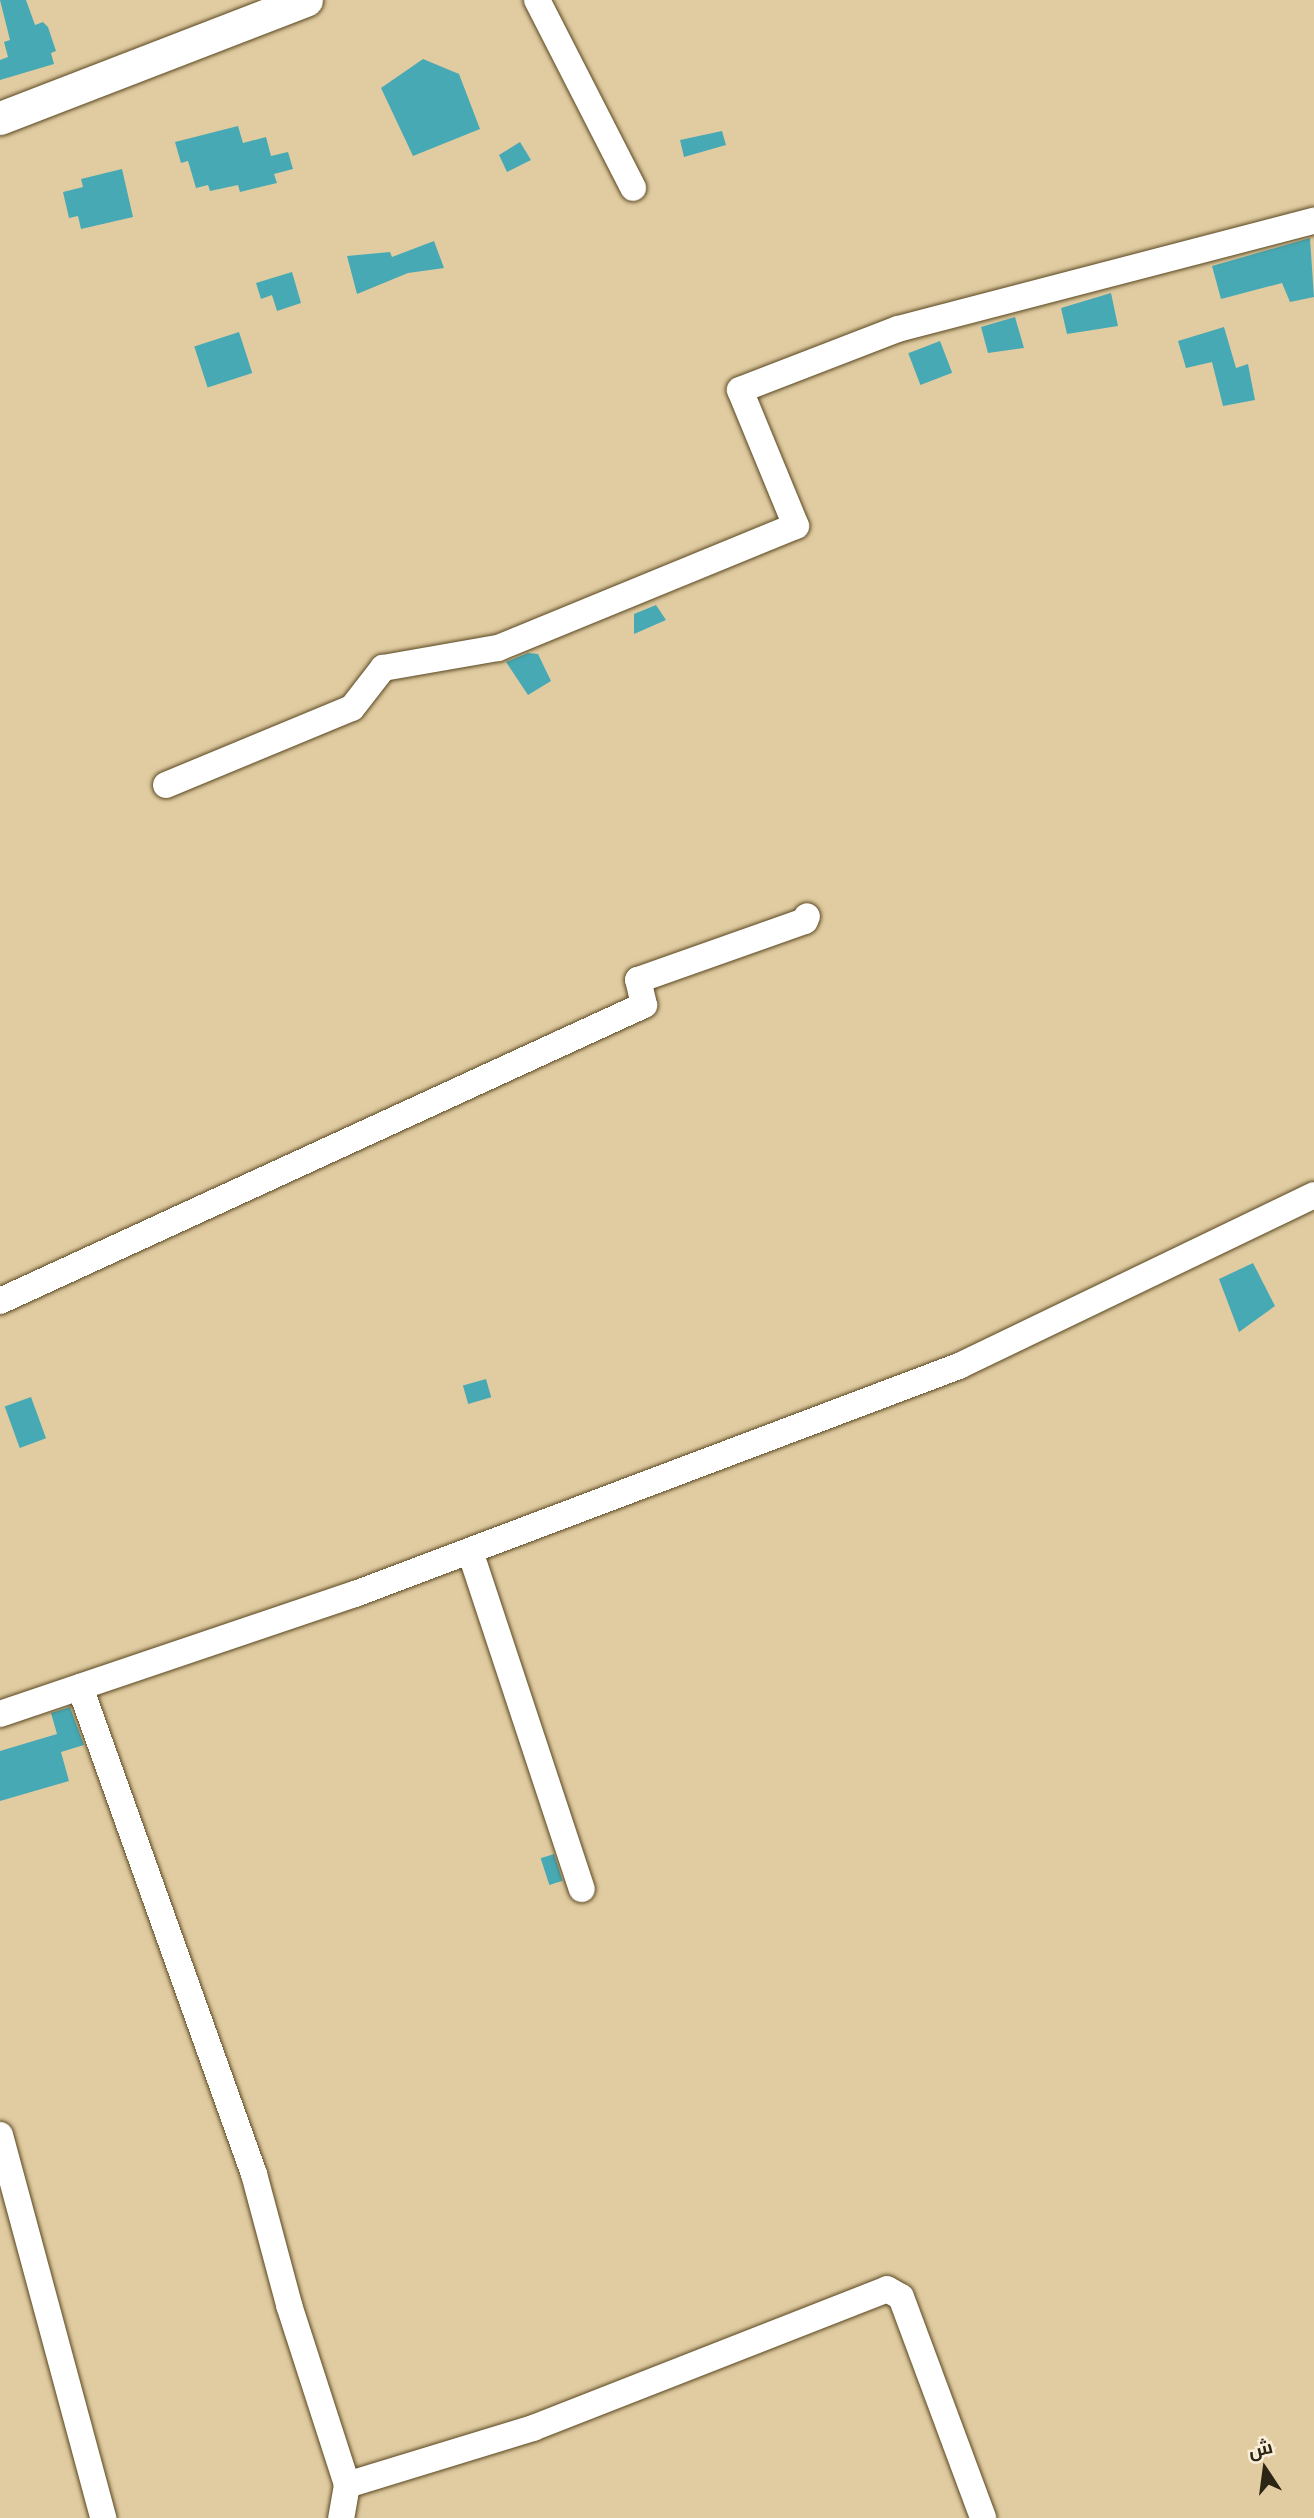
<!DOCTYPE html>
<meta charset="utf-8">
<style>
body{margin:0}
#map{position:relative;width:1314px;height:2518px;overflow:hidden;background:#e1cca2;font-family:Raleway,Cairo,sans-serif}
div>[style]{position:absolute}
.building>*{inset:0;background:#47a9b4;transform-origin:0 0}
.roads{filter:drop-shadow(0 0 2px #594720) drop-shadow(0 0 2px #594720)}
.minor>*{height:26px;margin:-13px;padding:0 13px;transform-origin:13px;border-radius:13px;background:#fff}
.major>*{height:33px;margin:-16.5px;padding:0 16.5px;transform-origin:16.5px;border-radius:16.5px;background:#fff}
span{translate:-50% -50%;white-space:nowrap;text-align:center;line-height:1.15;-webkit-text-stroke:7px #f9efd9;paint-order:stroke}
.north{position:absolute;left:1230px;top:2434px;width:70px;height:70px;-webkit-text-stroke:5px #f9efd9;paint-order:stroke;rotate:347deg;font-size:19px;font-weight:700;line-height:28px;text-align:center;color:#2c2414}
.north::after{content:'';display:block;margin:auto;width:24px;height:32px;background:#2c2414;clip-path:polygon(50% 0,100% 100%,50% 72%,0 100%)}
</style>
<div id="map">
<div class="building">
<div style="clip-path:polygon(0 0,26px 0,35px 25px,43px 22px,48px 27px,56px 51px,51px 53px,54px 64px,0 80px,0 60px,8px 57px,4px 42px,10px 40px)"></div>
<div style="clip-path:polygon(423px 59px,459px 74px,480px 129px,413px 156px,381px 88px)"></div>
<div style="clip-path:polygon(238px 126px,243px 143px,266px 137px,271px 156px,288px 152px,293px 169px,274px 174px,277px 183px,240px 192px,238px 185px,210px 191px,208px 185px,196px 188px,188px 161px,181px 163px,175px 142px)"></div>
<div style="clip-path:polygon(722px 131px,726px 145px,684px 157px,680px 140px)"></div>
<div style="clip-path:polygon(520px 142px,531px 160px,507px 172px,499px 155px)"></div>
<div style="clip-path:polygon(122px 169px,133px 217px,81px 229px,78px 216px,69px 218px,63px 192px,83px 187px,81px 179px)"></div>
<div style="clip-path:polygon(1310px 238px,1314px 297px,1290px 302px,1282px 283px,1221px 299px,1212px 266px)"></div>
<div style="clip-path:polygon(434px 241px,444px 268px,408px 273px,357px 294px,347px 256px,390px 252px,392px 257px)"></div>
<div style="clip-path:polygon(292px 272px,301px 303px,277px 311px,272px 295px,261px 299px,256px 283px)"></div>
<div style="clip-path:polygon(1111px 293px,1118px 326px,1067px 334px,1061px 308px)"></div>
<div style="clip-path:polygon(1015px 317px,1024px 348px,988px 353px,981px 327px)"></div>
<div style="clip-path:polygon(1224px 327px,1236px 368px,1248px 364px,1255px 400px,1223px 406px,1212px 362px,1186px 368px,1178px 341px)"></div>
<div style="left:239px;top:332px;width:43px;height:47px;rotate:72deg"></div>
<div style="left:940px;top:341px;width:34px;height:34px;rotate:69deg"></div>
<div style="clip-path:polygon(656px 605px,666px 620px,634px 634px,634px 614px)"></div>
<div style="clip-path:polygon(528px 653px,538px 654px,551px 681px,528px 695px,506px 662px)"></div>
<div style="clip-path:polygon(1253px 1263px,1275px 1306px,1239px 1332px,1219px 1279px)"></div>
<div style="left:486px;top:1379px;width:19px;height:24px;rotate:74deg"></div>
<div style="left:31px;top:1397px;width:44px;height:28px;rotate:70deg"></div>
<div style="clip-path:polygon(70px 1707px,84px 1745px,61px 1752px,69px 1781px,0 1801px,0 1751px,57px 1734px,51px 1713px)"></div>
<div style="left:554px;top:1854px;width:28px;height:14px;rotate:72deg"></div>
</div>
<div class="roads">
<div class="minor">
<div style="left:537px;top:0;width:211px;rotate:62.9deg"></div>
<div style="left:166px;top:785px;width:201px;rotate:-22.5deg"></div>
<div style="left:352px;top:708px;width:51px;rotate:-52.2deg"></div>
<div style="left:383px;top:668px;width:117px;rotate:-9.9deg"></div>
<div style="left:498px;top:648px;width:322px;rotate:-22.3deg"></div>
<div style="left:796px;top:526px;width:147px;rotate:-112.4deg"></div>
<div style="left:740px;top:390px;width:169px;rotate:-21.1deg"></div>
<div style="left:898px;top:329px;width:430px;rotate:-14.6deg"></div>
<div style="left:0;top:1301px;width:709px;rotate:-24.68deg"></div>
<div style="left:644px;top:1005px;width:26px;rotate:-103deg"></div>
<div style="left:638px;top:980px;width:177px;rotate:-19.5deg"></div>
<div style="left:805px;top:921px;width:5px;rotate:-68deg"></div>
<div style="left:470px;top:1551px;width:356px;rotate:71.7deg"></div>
<div style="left:80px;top:1687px;width:517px;rotate:70.34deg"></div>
<div style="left:254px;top:2174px;width:136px;rotate:75deg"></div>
<div style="left:289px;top:2305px;width:189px;rotate:72.1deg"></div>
<div style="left:347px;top:2485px;width:34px;rotate:100deg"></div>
<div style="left:0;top:1714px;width:375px;rotate:-18.7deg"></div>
<div style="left:355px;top:1594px;width:646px;rotate:-20.68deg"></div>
<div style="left:959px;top:1366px;width:394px;rotate:-25.7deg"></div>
<div style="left:0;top:2135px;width:397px;rotate:74.9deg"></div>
<div style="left:347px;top:2485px;width:195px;rotate:-17deg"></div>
<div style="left:533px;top:2428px;width:380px;rotate:-21.4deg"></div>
<div style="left:887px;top:2289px;width:16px;rotate:30deg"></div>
<div style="left:901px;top:2297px;width:236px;rotate:69.6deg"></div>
</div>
<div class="major">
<div style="left:0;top:118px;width:328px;rotate:-21.1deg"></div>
</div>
</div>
<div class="north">ش</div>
</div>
